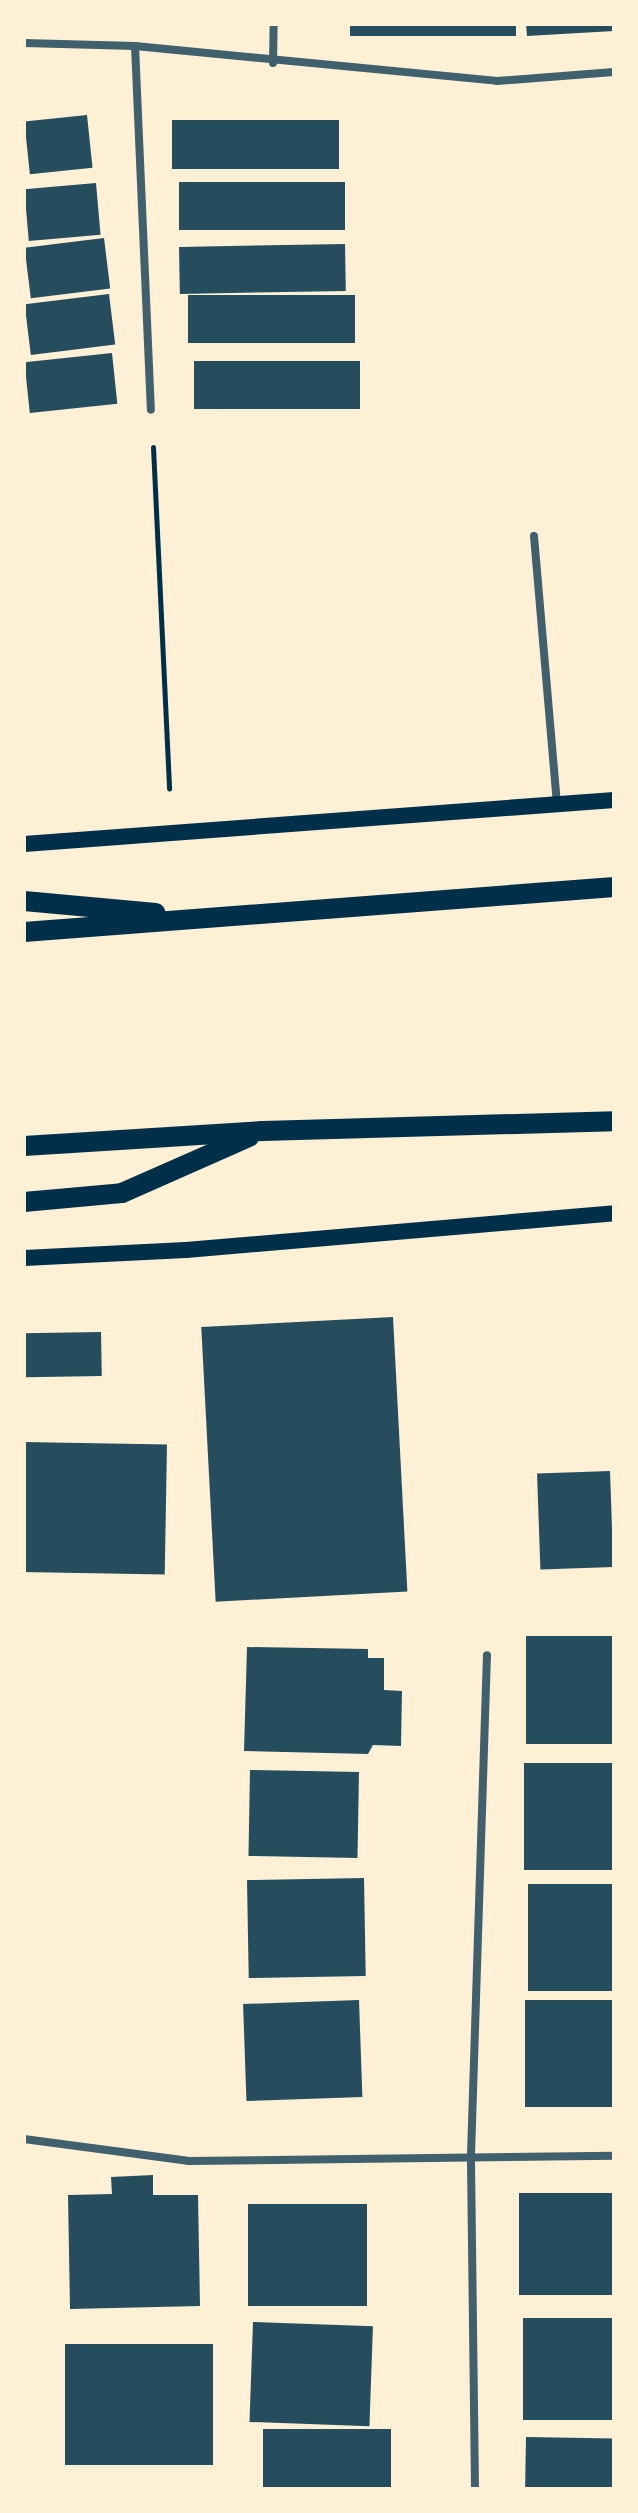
<!DOCTYPE html>
<style>
body{margin:0}
#map{position:relative;width:638px;height:2513px;overflow:hidden;background:#fdf0d5;font-family:"Fira Sans Condensed",sans-serif}
div>[style]{position:absolute}
.building>*{inset:0;background:#264d5e;transform-origin:0 0}
.path>*{height:5px;margin:-2.5px;padding:0 2.5px;transform-origin:2.5px;border-radius:2.5px;background:#003049}
.minor>*{height:8px;margin:-4px;padding:0 4px;transform-origin:4px;border-radius:4px;background:#3f606c}
.secondary>*{height:16px;margin:-8px;padding:0 8px;transform-origin:8px;border-radius:8px;background:#003049}
.primary>*{height:20px;margin:-10px;padding:0 10px;transform-origin:10px;border-radius:10px;background:#003049}
span{translate:-50% -50%;white-space:nowrap;text-align:center;line-height:1.15;-webkit-text-stroke:6px #fdf0d5;paint-order:stroke}
.frame{position:absolute;inset:0;border:26px solid #fdf0d5;pointer-events:none}
</style>
<div id="map">
<div class="building">
<div style="left:350px;top:24px;width:166px;height:12px"></div>
<div style="clip-path:polygon(526px 24px,614px 24px,614px 31px,527px 36px)"></div>
<div style="left:87px;top:115px;width:53px;height:63px;rotate:84deg"></div>
<div style="left:172px;top:120px;width:167px;height:49px"></div>
<div style="left:345px;top:182px;width:48px;height:166px;rotate:90deg"></div>
<div style="left:96px;top:183px;width:52px;height:72px;rotate:85deg"></div>
<div style="left:104px;top:238px;width:51px;height:80px;rotate:83deg"></div>
<div style="left:345px;top:244px;width:47px;height:166px;rotate:89deg"></div>
<div style="left:109px;top:294px;width:51px;height:85px;rotate:83deg"></div>
<div style="left:355px;top:295px;width:48px;height:167px;rotate:90deg"></div>
<div style="left:112px;top:353px;width:51px;height:88px;rotate:84deg"></div>
<div style="left:360px;top:361px;width:48px;height:166px;rotate:90deg"></div>
<div style="left:393px;top:1317px;width:275px;height:192px;rotate:87deg"></div>
<div style="left:101px;top:1332px;width:44px;height:77px;rotate:89deg"></div>
<div style="left:24px;top:1442px;width:143px;height:130px;rotate:1deg"></div>
<div style="left:610px;top:1471px;width:96px;height:73px;rotate:88deg"></div>
<div style="left:526px;top:1636px;width:88px;height:108px"></div>
<div style="clip-path:polygon(247px 1647px,368px 1649px,368px 1658px,384px 1658px,384px 1690px,402px 1691px,401px 1746px,373px 1745px,368px 1754px,244px 1751px)"></div>
<div style="left:524px;top:1763px;width:90px;height:107px"></div>
<div style="left:250px;top:1770px;width:109px;height:86px;rotate:1deg"></div>
<div style="left:364px;top:1878px;width:98px;height:117px;rotate:89deg"></div>
<div style="left:528px;top:1884px;width:86px;height:107px"></div>
<div style="left:359px;top:2000px;width:97px;height:116px;rotate:88deg"></div>
<div style="left:614px;top:2000px;width:107px;height:89px;rotate:90deg"></div>
<div style="clip-path:polygon(153px 2175px,153px 2195px,198px 2195px,200px 2306px,70px 2309px,68px 2195px,112px 2194px,111px 2177px)"></div>
<div style="left:519px;top:2193px;width:95px;height:102px"></div>
<div style="left:248px;top:2204px;width:119px;height:102px"></div>
<div style="left:523px;top:2318px;width:91px;height:102px"></div>
<div style="left:253px;top:2322px;width:120px;height:100px;rotate:2deg"></div>
<div style="left:65px;top:2344px;width:148px;height:121px"></div>
<div style="left:263px;top:2429px;width:128px;height:60px"></div>
<div style="left:526px;top:2437px;width:88px;height:52px;rotate:1deg"></div>
</div>
<div class="path">
<div style="left:153px;top:447px;width:342px;rotate:87.3deg"></div>
</div>
<div class="minor">
<div style="left:24px;top:43px;width:111px;rotate:1.5deg"></div>
<div style="left:135px;top:46px;width:364px;rotate:5.5deg"></div>
<div style="left:497px;top:81px;width:117px;rotate:-4.4deg"></div>
<div style="left:135px;top:46px;width:364px;rotate:87.5deg"></div>
<div style="left:273px;top:63px;width:39px;rotate:-89deg"></div>
<div style="left:534px;top:536px;width:270px;rotate:85.1deg"></div>
<div style="left:24px;top:2139px;width:165px;rotate:7.6deg"></div>
<div style="left:188px;top:2161px;width:426px;rotate:-0.7deg"></div>
<div style="left:475px;top:2489px;width:334px;rotate:-90.7deg"></div>
<div style="left:471px;top:2155px;width:500px;rotate:-88.17deg"></div>
</div>
<div class="secondary">
<div style="left:24px;top:844px;width:592px;rotate:-4.27deg"></div>
<div style="left:24px;top:1258px;width:162px;rotate:-2.8deg"></div>
<div style="left:186px;top:1250px;width:430px;rotate:-4.9deg"></div>
</div>
<div class="primary">
<div style="left:24px;top:901px;width:132px;rotate:5.2deg"></div>
<div style="left:24px;top:932px;width:592px;rotate:-4.36deg"></div>
<div style="left:24px;top:1146px;width:239px;rotate:-3.6deg"></div>
<div style="left:263px;top:1131px;width:351px;rotate:-1.6deg"></div>
<div style="left:24px;top:1202px;width:98px;rotate:-5.2deg"></div>
<div style="left:122px;top:1193px;width:139px;rotate:-23.8deg"></div>
</div>
<div class="frame"></div>
</div>
